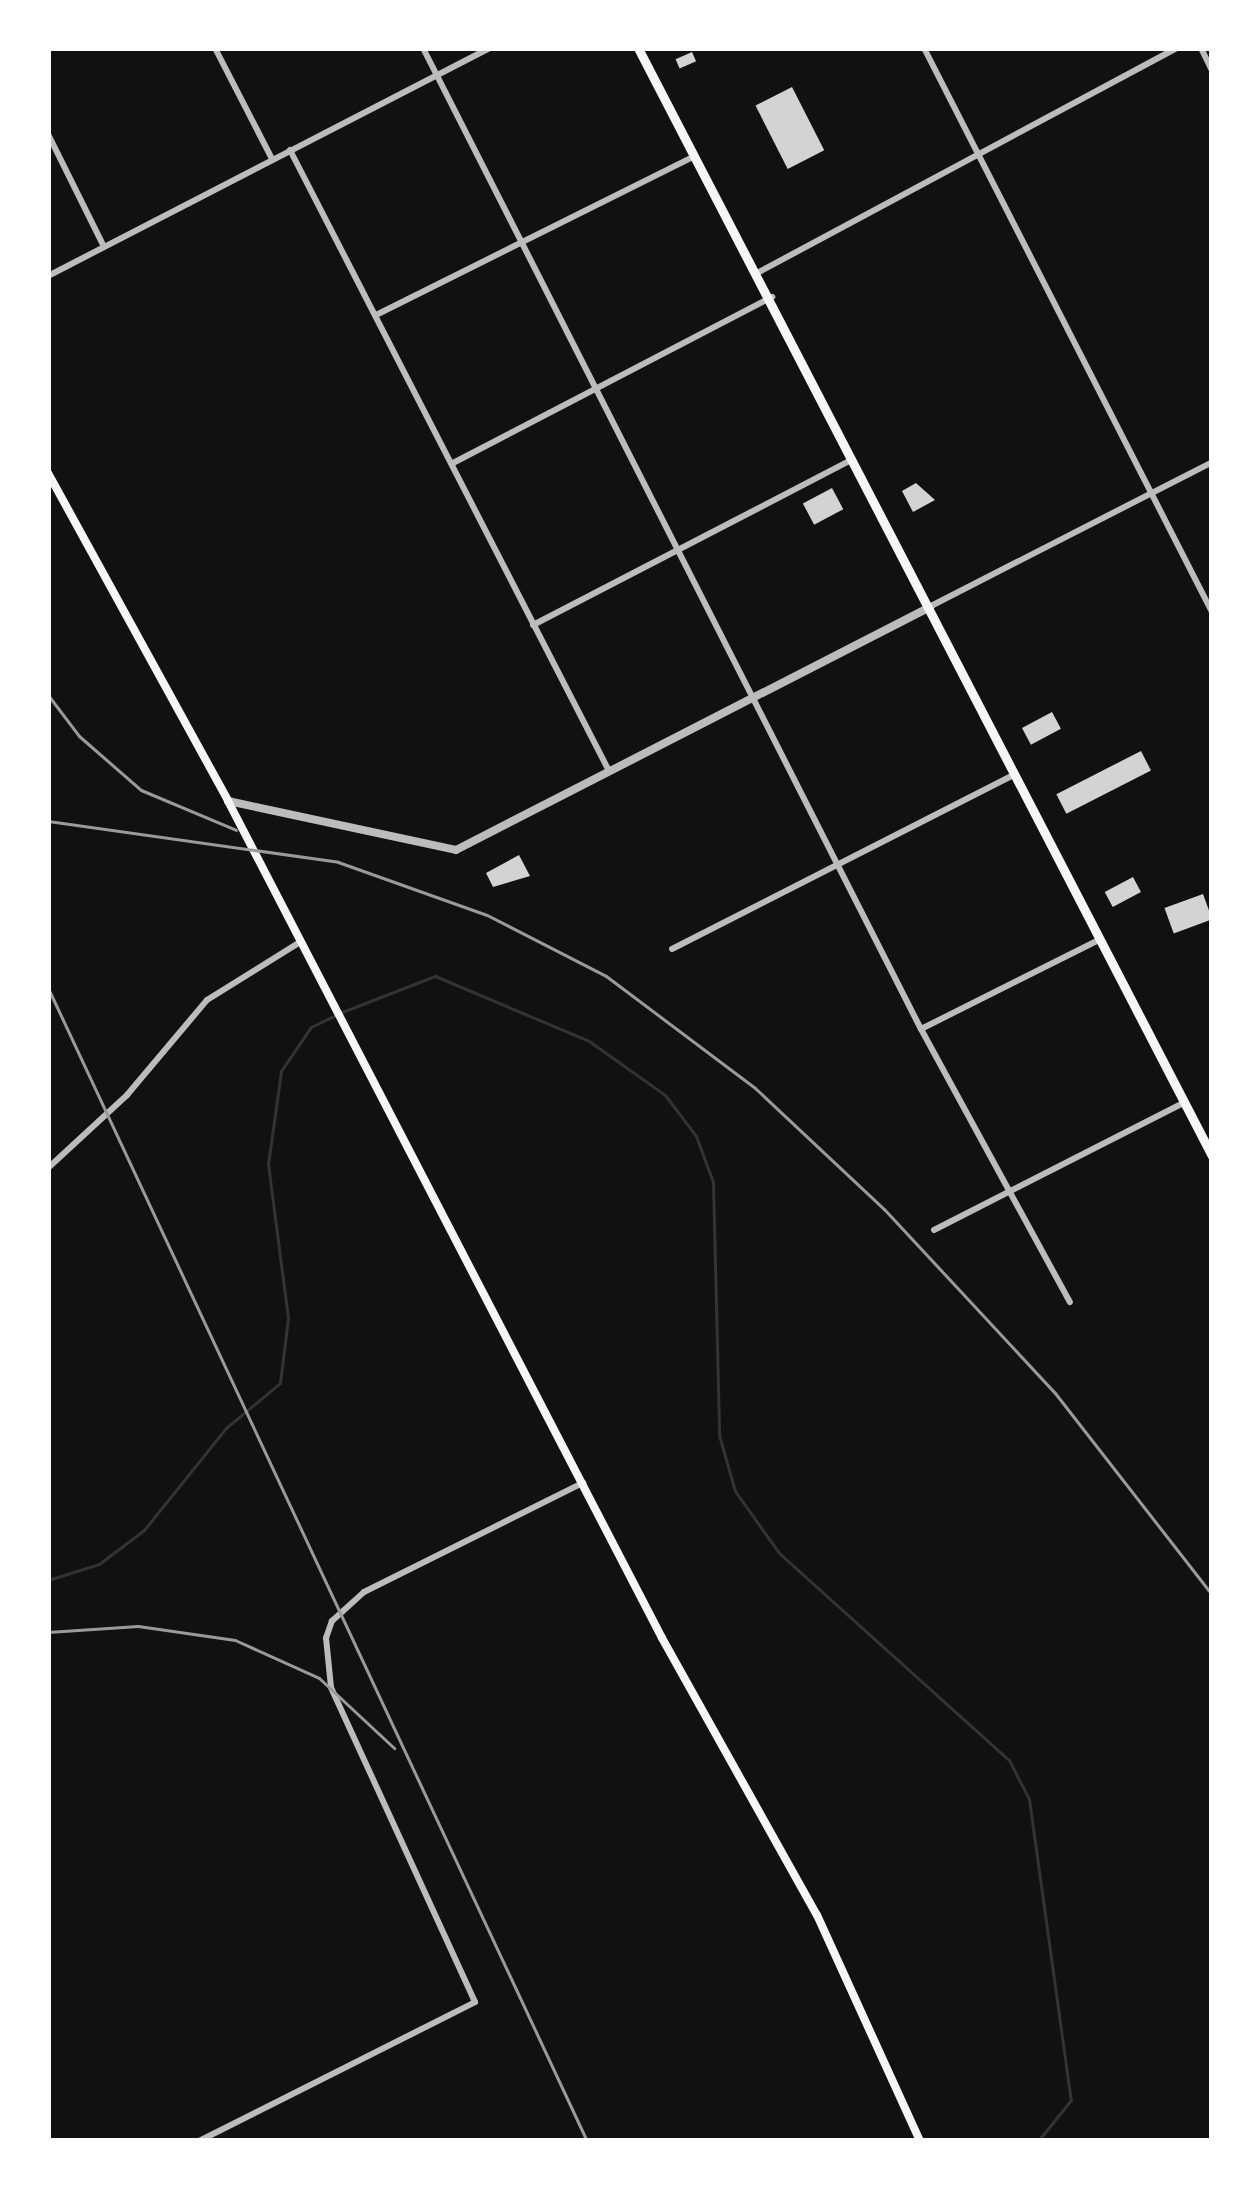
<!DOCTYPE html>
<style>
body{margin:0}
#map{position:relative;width:1260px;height:2189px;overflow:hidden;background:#111;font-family:"Nunito Sans",sans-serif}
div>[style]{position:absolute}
.stream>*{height:3px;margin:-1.5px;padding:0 1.5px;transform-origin:1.5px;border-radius:1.5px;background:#333}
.building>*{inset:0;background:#d3d3d3;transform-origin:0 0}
.minor>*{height:6px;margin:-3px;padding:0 3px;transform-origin:3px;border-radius:3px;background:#bcbcbc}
.tertiary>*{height:8px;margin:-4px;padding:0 4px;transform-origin:4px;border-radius:4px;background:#bcbcbc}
.secondary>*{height:8px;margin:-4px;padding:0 4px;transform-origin:4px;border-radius:4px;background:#f5f5f5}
.primary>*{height:9px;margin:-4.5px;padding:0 4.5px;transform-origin:4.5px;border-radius:4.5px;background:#f5f5f5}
.rail>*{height:3px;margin:-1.5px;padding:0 1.5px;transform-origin:1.5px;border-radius:1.5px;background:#9a9a9a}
span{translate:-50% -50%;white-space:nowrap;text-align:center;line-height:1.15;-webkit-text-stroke:12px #fff;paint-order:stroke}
.frame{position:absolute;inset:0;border:51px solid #fff;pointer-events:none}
</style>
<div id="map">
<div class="stream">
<div style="left:342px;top:1012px;width:100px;rotate:-21.2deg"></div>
<div style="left:435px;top:976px;width:167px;rotate:22.9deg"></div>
<div style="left:589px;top:1041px;width:93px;rotate:35.4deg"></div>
<div style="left:665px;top:1095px;width:51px;rotate:52.9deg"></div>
<div style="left:696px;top:1136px;width:49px;rotate:69.7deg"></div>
<div style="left:713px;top:1182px;width:253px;rotate:88.6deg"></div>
<div style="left:719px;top:1435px;width:58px;rotate:74.1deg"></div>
<div style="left:735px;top:1491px;width:76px;rotate:54.6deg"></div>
<div style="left:779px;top:1553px;width:309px;rotate:42deg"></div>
<div style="left:1009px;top:1760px;width:44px;rotate:62.9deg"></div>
<div style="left:1029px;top:1799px;width:304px;rotate:82.1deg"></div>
<div style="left:1071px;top:2100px;width:53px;rotate:128.8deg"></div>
<div style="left:48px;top:1580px;width:53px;rotate:-17.4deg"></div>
<div style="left:99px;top:1564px;width:56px;rotate:-37.1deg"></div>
<div style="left:144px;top:1530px;width:131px;rotate:-51.2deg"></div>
<div style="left:226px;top:1428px;width:70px;rotate:-39.8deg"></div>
<div style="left:280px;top:1383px;width:65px;rotate:-83deg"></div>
<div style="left:288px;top:1318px;width:155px;rotate:-97.4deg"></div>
<div style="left:268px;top:1164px;width:94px;rotate:-82deg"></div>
<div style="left:281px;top:1071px;width:53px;rotate:-55.7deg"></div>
<div style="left:311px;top:1027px;width:25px;rotate:-26deg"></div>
</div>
<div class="building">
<div style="left:692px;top:52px;width:10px;height:18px;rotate:66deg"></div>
<div style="left:792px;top:87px;width:71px;height:41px;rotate:63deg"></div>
<div style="clip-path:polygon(916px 483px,935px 500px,913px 512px,902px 491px)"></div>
<div style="left:832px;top:488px;width:24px;height:33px;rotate:62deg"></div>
<div style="left:1052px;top:712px;width:19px;height:34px;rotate:62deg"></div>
<div style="left:1141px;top:751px;width:22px;height:95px;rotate:63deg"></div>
<div style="clip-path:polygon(519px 855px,530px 876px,493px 887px,486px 873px)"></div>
<div style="left:1133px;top:877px;width:17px;height:32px;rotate:62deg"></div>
<div style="left:1203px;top:894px;width:27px;height:41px;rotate:70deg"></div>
</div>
<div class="minor">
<div style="left:215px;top:48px;width:125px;rotate:62.8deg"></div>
<div style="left:423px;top:48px;width:1100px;rotate:63.09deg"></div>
<div style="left:921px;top:1029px;width:311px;rotate:61.4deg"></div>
<div style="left:924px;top:48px;width:633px;rotate:62.95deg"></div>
<div style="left:1201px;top:48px;width:25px;rotate:64deg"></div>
<div style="left:48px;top:134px;width:126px;rotate:63.6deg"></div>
<div style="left:290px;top:150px;width:698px;rotate:62.81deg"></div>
<div style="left:759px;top:272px;width:473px;rotate:-28.2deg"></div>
<div style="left:48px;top:276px;width:496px;rotate:-27.3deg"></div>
<div style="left:376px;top:315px;width:356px;rotate:-26.5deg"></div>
<div style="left:453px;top:463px;width:360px;rotate:-27.5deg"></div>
<div style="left:931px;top:606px;width:316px;rotate:-27.1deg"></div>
<div style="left:533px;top:625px;width:357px;rotate:-27.4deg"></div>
<div style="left:672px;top:949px;width:386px;rotate:-27deg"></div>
<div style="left:921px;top:1029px;width:201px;rotate:-26.6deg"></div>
<div style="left:48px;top:1168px;width:108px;rotate:-42.7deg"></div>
<div style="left:127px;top:1095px;width:124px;rotate:-49.9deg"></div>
<div style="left:207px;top:1000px;width:110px;rotate:-31.9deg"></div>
<div style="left:934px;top:1230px;width:282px;rotate:-27deg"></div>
<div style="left:199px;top:2141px;width:309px;rotate:-26.7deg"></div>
<div style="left:475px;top:2002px;width:346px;rotate:-114.6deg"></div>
<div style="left:331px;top:1687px;width:49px;rotate:-95.8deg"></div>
<div style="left:326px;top:1638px;width:18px;rotate:-71deg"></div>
<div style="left:332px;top:1621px;width:43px;rotate:-42.2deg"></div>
<div style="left:364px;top:1592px;width:245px;rotate:-26.5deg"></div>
</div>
<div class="tertiary">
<div style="left:228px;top:801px;width:233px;rotate:12.1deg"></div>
<div style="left:456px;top:850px;width:533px;rotate:-27.14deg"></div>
</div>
<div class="secondary">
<div style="left:48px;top:473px;width:374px;rotate:61.2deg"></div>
<div style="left:228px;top:801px;width:943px;rotate:62.59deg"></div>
<div style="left:662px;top:1638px;width:317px;rotate:60.8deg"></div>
<div style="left:817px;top:1915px;width:248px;rotate:65.5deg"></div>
</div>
<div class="primary">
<div style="left:638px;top:48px;width:1248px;rotate:62.61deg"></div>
</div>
<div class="rail">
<div style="left:48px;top:695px;width:51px;rotate:52.9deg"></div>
<div style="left:79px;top:736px;width:82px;rotate:41.1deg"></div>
<div style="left:141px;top:790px;width:103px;rotate:22.8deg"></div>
<div style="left:48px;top:821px;width:293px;rotate:8deg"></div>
<div style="left:338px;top:862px;width:158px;rotate:19.6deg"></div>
<div style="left:487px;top:915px;width:134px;rotate:27.1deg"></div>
<div style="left:606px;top:976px;width:186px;rotate:36.9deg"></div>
<div style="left:755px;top:1088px;width:177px;rotate:43.2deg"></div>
<div style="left:884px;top:1209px;width:251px;rotate:47.1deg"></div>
<div style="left:1055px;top:1393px;width:256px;rotate:52.1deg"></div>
<div style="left:48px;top:988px;width:1273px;rotate:64.95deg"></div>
<div style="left:48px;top:1632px;width:90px;rotate:-3.8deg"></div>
<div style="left:138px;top:1626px;width:98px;rotate:8.2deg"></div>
<div style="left:235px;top:1640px;width:92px;rotate:24.3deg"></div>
<div style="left:319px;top:1678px;width:103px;rotate:43deg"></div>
</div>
<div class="frame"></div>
</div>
